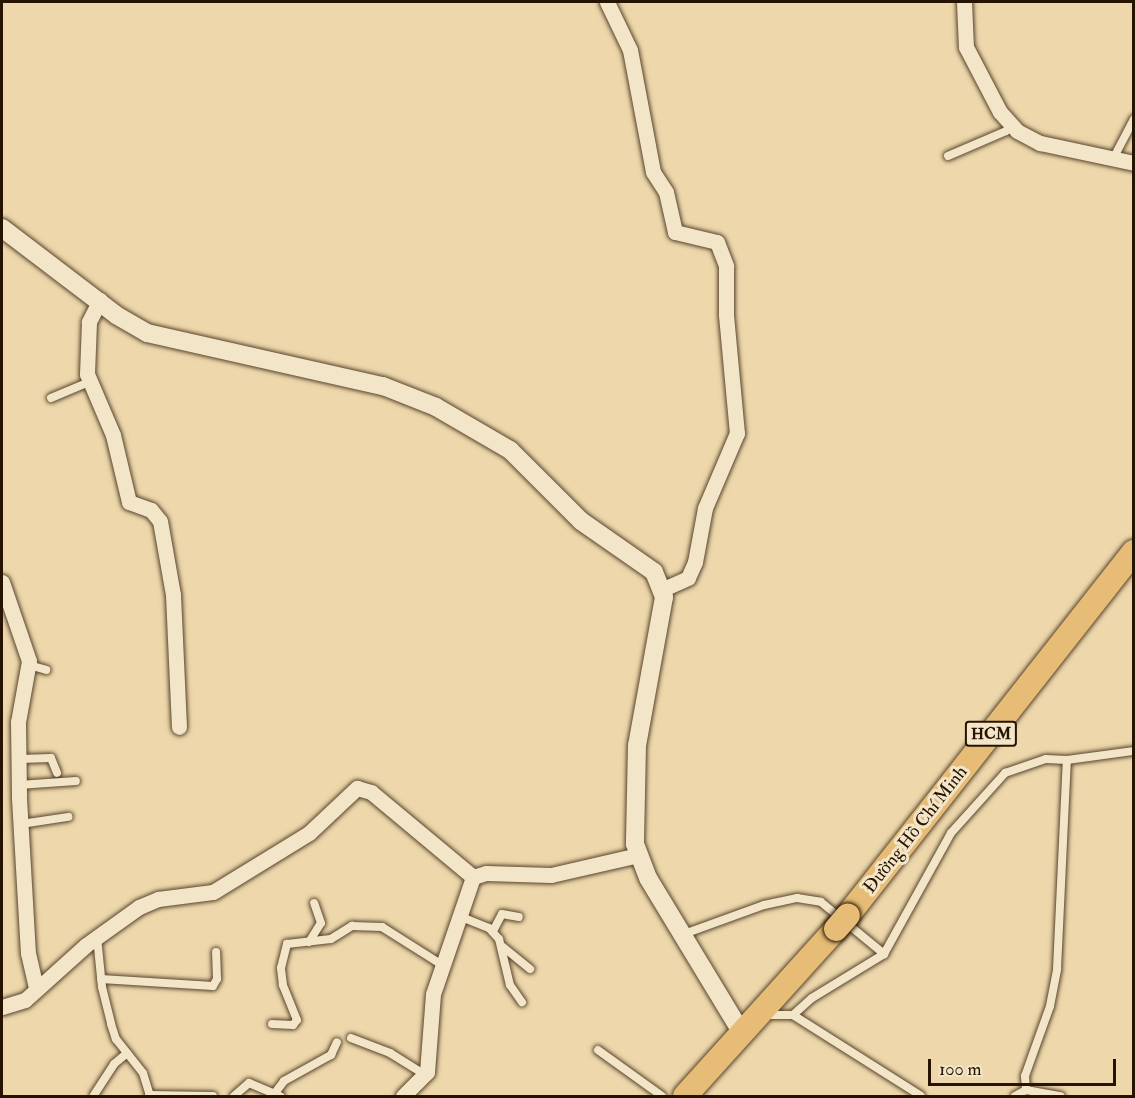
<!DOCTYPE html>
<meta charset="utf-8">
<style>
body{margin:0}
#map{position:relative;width:1135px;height:1098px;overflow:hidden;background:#edd7ab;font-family:"IM FELL Double Pica",serif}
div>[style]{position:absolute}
.roads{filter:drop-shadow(0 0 2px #58442c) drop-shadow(0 0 2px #58442c)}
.service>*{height:8px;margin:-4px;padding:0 4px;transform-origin:4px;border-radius:4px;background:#f3e5c8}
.minor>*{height:15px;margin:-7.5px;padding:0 7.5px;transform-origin:7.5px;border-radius:7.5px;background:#f3e5c8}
.tertiary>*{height:18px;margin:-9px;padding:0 9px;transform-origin:9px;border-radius:9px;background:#f3e5c8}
.trunk>*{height:24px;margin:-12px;padding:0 12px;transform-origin:12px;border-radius:12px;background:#e6bc76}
.bridges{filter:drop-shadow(0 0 2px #271302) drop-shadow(0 0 2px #271302)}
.trunk-bridge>*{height:24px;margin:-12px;padding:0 12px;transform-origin:12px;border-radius:12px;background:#e6bc76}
span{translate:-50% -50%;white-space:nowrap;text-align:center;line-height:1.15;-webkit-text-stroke:6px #f3e5c8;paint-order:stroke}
.shield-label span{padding:2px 4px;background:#f3e5c8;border:2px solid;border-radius:4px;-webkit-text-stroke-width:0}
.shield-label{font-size:16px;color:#271302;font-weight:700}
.street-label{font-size:18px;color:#271302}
.frame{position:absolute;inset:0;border:3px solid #271302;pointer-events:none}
.scale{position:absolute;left:928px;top:1059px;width:188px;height:27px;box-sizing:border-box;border:3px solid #271302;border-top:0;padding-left:8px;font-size:18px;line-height:21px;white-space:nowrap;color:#271302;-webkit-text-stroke:4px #f3e5c8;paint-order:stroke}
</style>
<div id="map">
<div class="roads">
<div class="service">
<div style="left:948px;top:156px;width:63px;rotate:-23.3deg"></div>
<div style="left:1006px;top:131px;width:9px;rotate:-54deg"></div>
<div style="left:1113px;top:159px;width:45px;rotate:-62.3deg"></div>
<div style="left:51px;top:398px;width:41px;rotate:-22.8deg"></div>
<div style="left:29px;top:665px;width:18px;rotate:16deg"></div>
<div style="left:20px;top:759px;width:31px;rotate:-2deg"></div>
<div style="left:51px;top:758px;width:16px;rotate:68deg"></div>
<div style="left:19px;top:785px;width:57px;rotate:-4deg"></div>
<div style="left:21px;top:824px;width:48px;rotate:-8.5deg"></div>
<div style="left:459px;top:916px;width:32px;rotate:22deg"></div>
<div style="left:489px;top:928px;width:15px;rotate:48deg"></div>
<div style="left:499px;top:939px;width:47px;rotate:76.6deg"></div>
<div style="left:510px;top:985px;width:21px;rotate:55deg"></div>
<div style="left:493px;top:931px;width:19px;rotate:-62deg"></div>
<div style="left:502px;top:914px;width:17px;rotate:10deg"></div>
<div style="left:684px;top:934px;width:85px;rotate:-19.9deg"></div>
<div style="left:764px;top:905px;width:34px;rotate:-12deg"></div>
<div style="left:797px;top:898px;width:24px;rotate:9deg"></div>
<div style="left:821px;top:902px;width:82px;rotate:39.5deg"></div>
<div style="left:97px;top:937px;width:50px;rotate:84.3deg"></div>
<div style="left:102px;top:987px;width:38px;rotate:76deg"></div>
<div style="left:111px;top:1024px;width:16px;rotate:72deg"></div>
<div style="left:116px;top:1039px;width:43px;rotate:51.5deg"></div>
<div style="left:143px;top:1073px;width:24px;rotate:73deg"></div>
<div style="left:309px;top:942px;width:22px;rotate:-58deg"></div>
<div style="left:321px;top:923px;width:21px;rotate:-109deg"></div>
<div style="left:503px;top:947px;width:35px;rotate:39deg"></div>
<div style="left:101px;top:979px;width:112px;rotate:3.6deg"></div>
<div style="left:213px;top:986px;width:8px;rotate:-60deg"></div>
<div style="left:217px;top:979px;width:27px;rotate:-92deg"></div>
<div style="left:766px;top:1015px;width:27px"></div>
<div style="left:793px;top:1015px;width:151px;rotate:32.3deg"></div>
<div style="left:793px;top:1015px;width:25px;rotate:-42deg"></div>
<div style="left:812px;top:998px;width:84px;rotate:-31.4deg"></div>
<div style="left:884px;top:954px;width:138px;rotate:-61deg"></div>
<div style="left:951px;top:833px;width:81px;rotate:-48deg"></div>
<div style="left:1005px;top:773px;width:43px;rotate:-18.9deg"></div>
<div style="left:1046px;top:759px;width:21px;rotate:3deg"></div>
<div style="left:272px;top:1024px;width:21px;rotate:3deg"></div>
<div style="left:293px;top:1025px;width:6px;rotate:-51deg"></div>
<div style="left:297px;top:1020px;width:38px;rotate:-112deg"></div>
<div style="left:283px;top:985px;width:17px;rotate:-97deg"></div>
<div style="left:281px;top:968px;width:25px;rotate:-76deg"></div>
<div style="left:287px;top:944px;width:44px;rotate:-6.5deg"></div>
<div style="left:331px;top:939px;width:25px;rotate:-32deg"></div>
<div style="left:352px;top:926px;width:30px;rotate:2deg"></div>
<div style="left:382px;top:927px;width:71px;rotate:32.3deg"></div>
<div style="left:351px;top:1038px;width:42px;rotate:21deg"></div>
<div style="left:390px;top:1053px;width:40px;rotate:32deg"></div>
<div style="left:598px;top:1050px;width:79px;rotate:35.7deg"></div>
<div style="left:1026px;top:1090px;width:14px;rotate:-94deg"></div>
<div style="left:1025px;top:1076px;width:74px;rotate:-70.3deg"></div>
<div style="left:1050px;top:1006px;width:38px;rotate:-79deg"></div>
<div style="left:1057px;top:969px;width:209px;rotate:-87.3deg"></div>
<div style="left:1067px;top:760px;width:68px;rotate:-7.7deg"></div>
<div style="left:275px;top:1093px;width:15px;rotate:-53deg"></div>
<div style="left:284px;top:1081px;width:54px;rotate:-29deg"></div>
<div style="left:331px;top:1055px;width:14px;rotate:-65deg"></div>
<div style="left:94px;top:1095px;width:37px;rotate:-57deg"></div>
<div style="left:114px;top:1064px;width:17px;rotate:-40deg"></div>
<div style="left:149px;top:1095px;width:64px;rotate:0.9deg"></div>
<div style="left:234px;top:1096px;width:20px;rotate:-41deg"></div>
<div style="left:249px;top:1083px;width:34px;rotate:23deg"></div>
<div style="left:1015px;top:1096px;width:13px;rotate:-29deg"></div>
<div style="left:1026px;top:1090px;width:35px;rotate:10deg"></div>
</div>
<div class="minor">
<div style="left:607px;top:2px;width:53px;rotate:64.4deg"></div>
<div style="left:630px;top:50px;width:124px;rotate:79.3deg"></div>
<div style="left:653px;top:172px;width:24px;rotate:57deg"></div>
<div style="left:666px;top:192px;width:41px;rotate:77.3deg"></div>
<div style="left:675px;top:232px;width:43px;rotate:13.4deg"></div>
<div style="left:717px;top:242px;width:26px;rotate:69deg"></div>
<div style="left:726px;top:266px;width:49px;rotate:90deg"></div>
<div style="left:726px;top:315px;width:119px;rotate:84.7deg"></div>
<div style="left:737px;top:433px;width:82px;rotate:113.1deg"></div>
<div style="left:705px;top:508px;width:55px;rotate:100.5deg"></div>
<div style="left:695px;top:562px;width:17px;rotate:114deg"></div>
<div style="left:688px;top:578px;width:27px;rotate:156deg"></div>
<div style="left:964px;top:2px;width:45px;rotate:87.5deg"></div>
<div style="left:966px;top:47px;width:73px;rotate:62.4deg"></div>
<div style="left:1000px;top:112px;width:25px;rotate:48deg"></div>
<div style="left:1017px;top:131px;width:26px;rotate:28deg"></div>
<div style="left:1040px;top:143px;width:96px;rotate:12deg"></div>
<div style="left:100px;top:300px;width:25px;rotate:117deg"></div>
<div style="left:89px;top:322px;width:52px;rotate:92.2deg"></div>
<div style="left:87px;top:374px;width:66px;rotate:66.9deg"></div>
<div style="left:113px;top:435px;width:69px;rotate:76.6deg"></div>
<div style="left:129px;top:502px;width:23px;rotate:20deg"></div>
<div style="left:151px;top:510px;width:14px;rotate:51deg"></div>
<div style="left:160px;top:521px;width:75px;rotate:80deg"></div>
<div style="left:173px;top:595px;width:132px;rotate:87.4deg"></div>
<div style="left:2px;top:582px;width:83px;rotate:71.1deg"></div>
<div style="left:29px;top:661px;width:62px;rotate:100.2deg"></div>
<div style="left:18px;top:722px;width:76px;rotate:89.2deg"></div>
<div style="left:19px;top:798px;width:155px;rotate:86.7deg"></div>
<div style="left:28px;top:953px;width:35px;rotate:77deg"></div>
<div style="left:2px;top:1007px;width:24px;rotate:-17deg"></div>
<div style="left:25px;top:1000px;width:82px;rotate:-42deg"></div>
<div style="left:86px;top:945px;width:65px;rotate:-35.6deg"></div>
<div style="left:139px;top:907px;width:21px;rotate:-23deg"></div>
<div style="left:158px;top:899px;width:55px;rotate:-7.3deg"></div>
<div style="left:213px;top:892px;width:113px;rotate:-31.6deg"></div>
<div style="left:309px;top:833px;width:66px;rotate:-43.2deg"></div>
<div style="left:357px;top:788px;width:15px;rotate:16deg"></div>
<div style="left:371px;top:792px;width:133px;rotate:39.8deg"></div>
<div style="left:403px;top:1096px;width:34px;rotate:-45deg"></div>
<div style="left:427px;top:1072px;width:78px;rotate:-85.6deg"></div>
<div style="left:433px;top:994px;width:124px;rotate:-71.1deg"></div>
<div style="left:473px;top:877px;width:14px;rotate:-17deg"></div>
<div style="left:486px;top:873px;width:65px;rotate:1.8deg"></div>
<div style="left:551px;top:875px;width:89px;rotate:-12.9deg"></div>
</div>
<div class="tertiary">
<div style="left:2px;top:228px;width:143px;rotate:37.3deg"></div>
<div style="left:116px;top:315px;width:36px;rotate:30deg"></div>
<div style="left:147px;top:333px;width:242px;rotate:12.7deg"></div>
<div style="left:383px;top:386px;width:57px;rotate:21.6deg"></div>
<div style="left:436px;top:407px;width:86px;rotate:30.2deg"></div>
<div style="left:510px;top:450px;width:100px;rotate:45deg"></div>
<div style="left:581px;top:521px;width:89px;rotate:34.9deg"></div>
<div style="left:654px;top:572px;width:27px;rotate:68deg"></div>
<div style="left:664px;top:597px;width:150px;rotate:100.3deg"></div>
<div style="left:637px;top:745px;width:99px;rotate:91.2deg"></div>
<div style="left:635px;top:844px;width:36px;rotate:69deg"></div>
<div style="left:648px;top:878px;width:184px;rotate:58.8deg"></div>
</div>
<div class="trunk">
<div style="left:848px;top:915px;width:462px;rotate:-51.8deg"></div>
<div style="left:685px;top:1096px;width:225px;rotate:-47.9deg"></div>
</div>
</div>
<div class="bridges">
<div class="trunk-bridge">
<div style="left:836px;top:929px;width:18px;rotate:-49deg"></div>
</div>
</div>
<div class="shield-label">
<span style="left:991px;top:734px">HCM</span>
</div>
<div class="street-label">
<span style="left:916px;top:830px;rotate:-52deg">Đường Hồ Chí Minh</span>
</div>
<div class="frame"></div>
<div class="scale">100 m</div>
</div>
